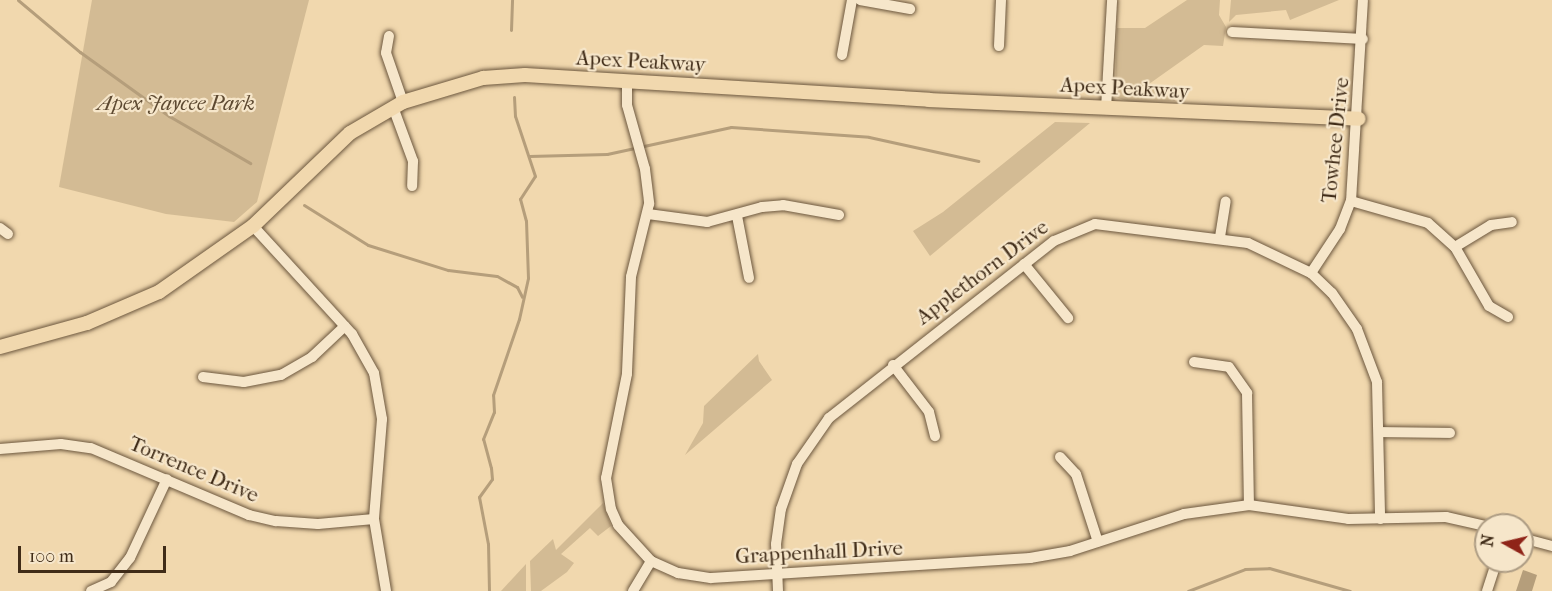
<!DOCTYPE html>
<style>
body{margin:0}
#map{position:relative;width:1552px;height:591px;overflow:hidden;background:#f1d8ae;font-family:"IM FELL French Canon",serif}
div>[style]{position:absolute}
.green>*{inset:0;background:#d3bb94}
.water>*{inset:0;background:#b59e7b}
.stream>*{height:3px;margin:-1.5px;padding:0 1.5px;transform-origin:1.5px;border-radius:1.5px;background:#b59e7b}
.roads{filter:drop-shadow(0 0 2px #6c573e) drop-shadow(0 0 2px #6c573e)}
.minor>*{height:10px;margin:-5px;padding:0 5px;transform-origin:5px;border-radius:5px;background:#f6e6ca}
.major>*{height:14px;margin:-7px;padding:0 7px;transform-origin:7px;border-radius:7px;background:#f1d8ae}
span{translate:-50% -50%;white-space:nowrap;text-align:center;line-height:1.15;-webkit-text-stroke:4.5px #f6e6ca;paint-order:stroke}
.street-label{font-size:21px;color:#402c18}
.park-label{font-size:21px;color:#5d4931;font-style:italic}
.north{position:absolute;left:1474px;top:513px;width:60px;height:60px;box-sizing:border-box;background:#f6e6ca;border:2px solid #ad9c83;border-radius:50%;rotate:278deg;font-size:16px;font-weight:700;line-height:24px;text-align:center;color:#402c18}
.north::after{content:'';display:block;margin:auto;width:21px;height:27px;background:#8f2418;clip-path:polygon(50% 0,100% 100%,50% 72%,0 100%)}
.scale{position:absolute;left:18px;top:546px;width:148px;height:27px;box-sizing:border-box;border:3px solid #402c18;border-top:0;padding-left:8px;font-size:18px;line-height:21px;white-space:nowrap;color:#402c18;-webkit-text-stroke:4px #f6e6ca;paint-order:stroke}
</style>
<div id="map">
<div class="green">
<div style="clip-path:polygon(92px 0,309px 0,257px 202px,234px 222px,166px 214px,59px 187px)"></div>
<div style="clip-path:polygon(1187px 0,1220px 0,1219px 15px,1226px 27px,1223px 46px,1204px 45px,1149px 84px,1176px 101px,1130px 102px,1115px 97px,1117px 28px,1145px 28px)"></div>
<div style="clip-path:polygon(1231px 0,1339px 0,1290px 20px,1286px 10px,1236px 15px,1229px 22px)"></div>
<div style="clip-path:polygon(1055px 122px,1090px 123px,930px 256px,913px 231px,943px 212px)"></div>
<div style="clip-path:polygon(758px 354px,759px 361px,772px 380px,685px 455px,703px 423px,704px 406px)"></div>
<div style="clip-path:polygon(603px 503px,611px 526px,598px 536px,590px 528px,561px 554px,574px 563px,567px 572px,541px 591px,531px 591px,530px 561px,553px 539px,556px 550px)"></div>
<div style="clip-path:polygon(526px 564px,526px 591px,501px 591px)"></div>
</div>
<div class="water">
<div style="clip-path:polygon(1523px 570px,1537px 575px,1532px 591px,1516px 591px)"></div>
</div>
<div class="stream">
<div style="left:18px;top:0;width:81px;rotate:40deg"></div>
<div style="left:80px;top:52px;width:110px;rotate:35.7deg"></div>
<div style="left:169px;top:116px;width:94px;rotate:30.1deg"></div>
<div style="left:511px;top:30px;width:30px;rotate:-88deg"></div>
<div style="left:529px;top:156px;width:78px;rotate:-1.5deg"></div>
<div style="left:607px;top:154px;width:127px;rotate:-12.3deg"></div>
<div style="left:731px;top:127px;width:138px;rotate:4.1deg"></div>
<div style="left:869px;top:137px;width:112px;rotate:12.4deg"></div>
<div style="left:304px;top:205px;width:75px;rotate:32deg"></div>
<div style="left:368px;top:245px;width:84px;rotate:17.4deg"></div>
<div style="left:448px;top:270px;width:49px;rotate:7deg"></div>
<div style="left:497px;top:276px;width:23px;rotate:29deg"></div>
<div style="left:517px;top:287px;width:11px;rotate:63deg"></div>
<div style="left:489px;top:591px;width:47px;rotate:-91.2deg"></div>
<div style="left:488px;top:544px;width:48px;rotate:-100.8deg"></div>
<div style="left:479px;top:497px;width:22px;rotate:-54deg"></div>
<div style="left:492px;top:479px;width:11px;rotate:-95deg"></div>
<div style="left:491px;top:468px;width:30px;rotate:-105deg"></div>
<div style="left:483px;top:439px;width:29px;rotate:-68deg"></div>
<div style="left:494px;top:412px;width:17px;rotate:-93deg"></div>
<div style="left:493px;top:395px;width:80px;rotate:-71.1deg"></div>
<div style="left:519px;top:319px;width:42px;rotate:-77.6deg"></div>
<div style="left:528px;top:278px;width:57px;rotate:-92deg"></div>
<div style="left:526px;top:221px;width:23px;rotate:-105deg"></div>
<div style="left:520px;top:199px;width:27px;rotate:-57deg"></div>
<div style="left:535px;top:176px;width:63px;rotate:-108.4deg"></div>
<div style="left:515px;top:116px;width:19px;rotate:-93deg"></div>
<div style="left:1188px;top:591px;width:61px;rotate:-21.1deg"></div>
<div style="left:1245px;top:569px;width:24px;rotate:-2deg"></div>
<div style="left:1269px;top:568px;width:84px;rotate:15.9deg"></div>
</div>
<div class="roads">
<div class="minor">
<div style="left:860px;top:0;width:51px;rotate:10.2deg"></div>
<div style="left:1232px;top:32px;width:131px;rotate:3.1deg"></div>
<div style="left:389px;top:36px;width:17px;rotate:100deg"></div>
<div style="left:386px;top:53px;width:52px;rotate:70.9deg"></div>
<div style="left:999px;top:46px;width:46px;rotate:-87.5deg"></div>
<div style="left:842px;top:55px;width:56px;rotate:-79.7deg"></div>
<div style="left:627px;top:81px;width:24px;rotate:90deg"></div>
<div style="left:627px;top:105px;width:66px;rotate:74.3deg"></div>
<div style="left:645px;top:169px;width:35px;rotate:83deg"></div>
<div style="left:649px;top:204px;width:75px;rotate:103.9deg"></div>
<div style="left:631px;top:277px;width:97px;rotate:92.4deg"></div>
<div style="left:627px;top:374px;width:106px;rotate:101.4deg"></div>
<div style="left:606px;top:478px;width:31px;rotate:81deg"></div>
<div style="left:611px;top:509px;width:17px;rotate:66deg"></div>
<div style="left:618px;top:525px;width:49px;rotate:47.5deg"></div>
<div style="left:651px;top:561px;width:30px;rotate:24deg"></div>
<div style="left:678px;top:573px;width:33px;rotate:9deg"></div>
<div style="left:711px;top:578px;width:320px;rotate:-3.6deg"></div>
<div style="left:1030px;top:558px;width:41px;rotate:-9.9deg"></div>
<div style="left:1070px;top:551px;width:120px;rotate:-18deg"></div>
<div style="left:1184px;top:514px;width:66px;rotate:-7.9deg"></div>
<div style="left:1249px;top:505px;width:100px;rotate:8deg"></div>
<div style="left:1348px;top:519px;width:98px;rotate:-1.2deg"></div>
<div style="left:1446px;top:517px;width:41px;rotate:12.7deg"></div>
<div style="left:393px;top:107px;width:58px;rotate:69.7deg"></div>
<div style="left:413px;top:161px;width:25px;rotate:92deg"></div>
<div style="left:1106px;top:109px;width:109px;rotate:-86.8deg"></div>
<div style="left:1351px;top:201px;width:80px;rotate:15.9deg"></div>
<div style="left:1428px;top:223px;width:36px;rotate:42deg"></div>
<div style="left:1455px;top:247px;width:68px;rotate:60deg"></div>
<div style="left:1489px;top:306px;width:22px;rotate:30deg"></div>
<div style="left:648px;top:214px;width:60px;rotate:7.7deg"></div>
<div style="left:707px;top:222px;width:57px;rotate:-15.3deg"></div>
<div style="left:762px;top:207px;width:21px;rotate:-5deg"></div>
<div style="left:783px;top:205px;width:57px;rotate:10.1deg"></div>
<div style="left:737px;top:216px;width:63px;rotate:79deg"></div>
<div style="left:253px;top:226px;width:147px;rotate:47.5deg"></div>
<div style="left:352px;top:334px;width:45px;rotate:60.6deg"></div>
<div style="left:374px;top:373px;width:47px;rotate:80.1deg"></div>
<div style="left:382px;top:419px;width:100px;rotate:94.6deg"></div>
<div style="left:374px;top:519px;width:73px;rotate:80.5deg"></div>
<div style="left:0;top:228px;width:10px;rotate:37deg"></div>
<div style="left:1220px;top:237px;width:36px;rotate:-81deg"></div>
<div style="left:1455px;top:247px;width:42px;rotate:-31.4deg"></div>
<div style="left:1491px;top:225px;width:21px;rotate:-8deg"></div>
<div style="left:1024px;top:264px;width:70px;rotate:50.8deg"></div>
<div style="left:1311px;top:273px;width:53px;rotate:-56.6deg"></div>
<div style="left:1340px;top:229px;width:30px;rotate:-69deg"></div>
<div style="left:1351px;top:201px;width:201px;rotate:-86.6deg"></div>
<div style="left:1194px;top:362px;width:35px;rotate:8deg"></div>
<div style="left:1229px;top:367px;width:32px;rotate:55deg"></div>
<div style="left:1247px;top:393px;width:112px;rotate:89deg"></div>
<div style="left:893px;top:365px;width:59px;rotate:52.5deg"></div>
<div style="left:929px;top:412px;width:25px;rotate:76deg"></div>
<div style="left:203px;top:377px;width:41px;rotate:7deg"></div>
<div style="left:244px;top:382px;width:38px;rotate:-11deg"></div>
<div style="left:281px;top:375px;width:36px;rotate:-30deg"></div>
<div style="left:312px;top:357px;width:45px;rotate:-43.2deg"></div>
<div style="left:1380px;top:432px;width:70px;rotate:0.8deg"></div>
<div style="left:0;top:449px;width:61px;rotate:-4.7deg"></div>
<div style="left:61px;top:444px;width:30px;rotate:8deg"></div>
<div style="left:91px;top:448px;width:172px;rotate:23deg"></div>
<div style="left:249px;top:515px;width:28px;rotate:13deg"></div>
<div style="left:276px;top:521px;width:42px;rotate:4.1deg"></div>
<div style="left:318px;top:524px;width:56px;rotate:-5.1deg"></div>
<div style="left:1060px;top:457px;width:23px;rotate:47deg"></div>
<div style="left:1076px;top:474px;width:71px;rotate:72.1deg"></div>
<div style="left:1522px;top:538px;width:31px;rotate:15deg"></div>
<div style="left:91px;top:591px;width:22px;rotate:-24deg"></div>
<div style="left:111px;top:582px;width:31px;rotate:-52deg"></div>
<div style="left:130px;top:558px;width:87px;rotate:-64.9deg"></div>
<div style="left:633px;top:591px;width:35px;rotate:-59deg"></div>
<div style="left:778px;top:591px;width:47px;rotate:-92.4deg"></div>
<div style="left:776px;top:544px;width:35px;rotate:-82deg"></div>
<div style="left:781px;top:509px;width:48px;rotate:-70.4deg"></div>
<div style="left:797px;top:464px;width:56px;rotate:-55.2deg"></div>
<div style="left:829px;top:418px;width:286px;rotate:-38.2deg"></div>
<div style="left:1054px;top:241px;width:44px;rotate:-22.5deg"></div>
<div style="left:1095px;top:224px;width:154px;rotate:7.1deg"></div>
<div style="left:1248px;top:243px;width:70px;rotate:25.5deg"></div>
<div style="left:1311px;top:273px;width:29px;rotate:44deg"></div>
<div style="left:1332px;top:293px;width:44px;rotate:55.2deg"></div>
<div style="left:1357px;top:329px;width:57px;rotate:69.3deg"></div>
<div style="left:1377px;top:382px;width:137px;rotate:88.7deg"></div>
<div style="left:1487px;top:591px;width:32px;rotate:-72deg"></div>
</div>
<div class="major">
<div style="left:0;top:347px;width:90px;rotate:-15.4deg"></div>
<div style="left:87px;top:323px;width:78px;rotate:-23.3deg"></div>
<div style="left:159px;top:292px;width:115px;rotate:-35.1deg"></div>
<div style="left:253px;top:226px;width:134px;rotate:-43.8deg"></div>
<div style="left:350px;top:133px;width:61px;rotate:-30.3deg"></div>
<div style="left:403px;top:102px;width:84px;rotate:-16.7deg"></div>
<div style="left:483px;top:78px;width:42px;rotate:-4.1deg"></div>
<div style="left:525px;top:75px;width:405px;rotate:3.5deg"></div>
<div style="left:929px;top:100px;width:430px;rotate:2.5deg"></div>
</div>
</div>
<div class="street-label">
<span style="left:641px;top:61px;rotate:3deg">Apex Peakway</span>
<span style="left:1125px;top:88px;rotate:3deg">Apex Peakway</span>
<span style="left:1335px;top:140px;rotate:-84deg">Towhee Drive</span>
<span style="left:982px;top:272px;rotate:-37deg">Applethorn Drive</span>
<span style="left:194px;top:469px;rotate:23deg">Torrence Drive</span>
<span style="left:819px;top:552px;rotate:-3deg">Grappenhall Drive</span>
</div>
<div class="park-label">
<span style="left:176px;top:103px">Apex Jaycee Park</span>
</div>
<div class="north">N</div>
<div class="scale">100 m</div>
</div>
